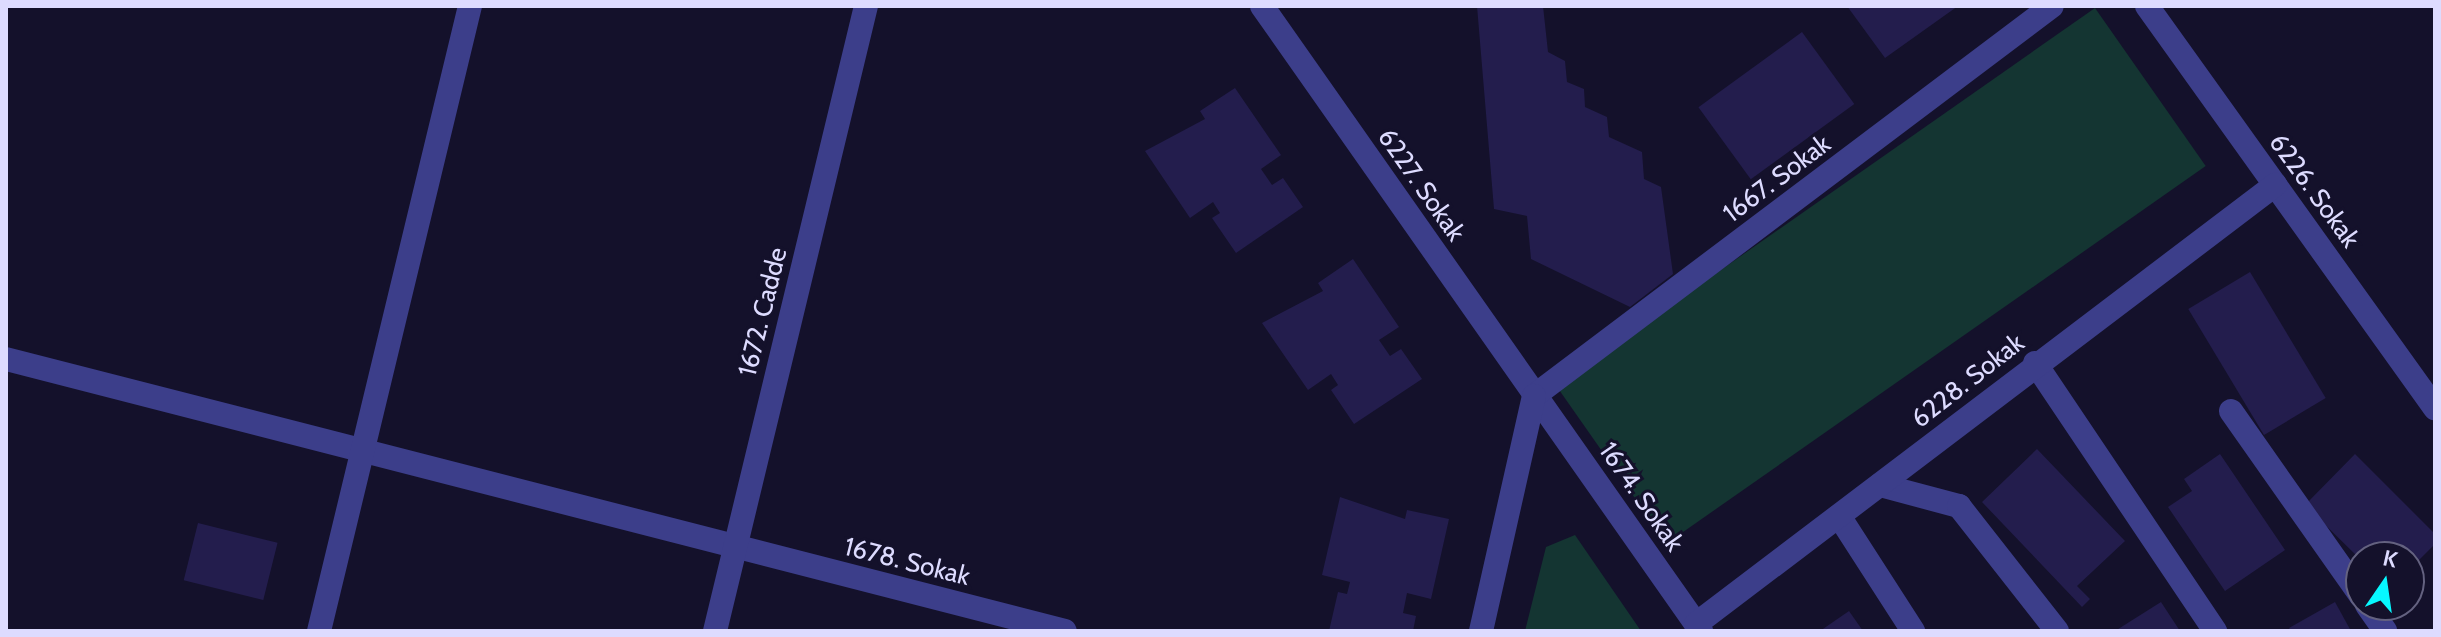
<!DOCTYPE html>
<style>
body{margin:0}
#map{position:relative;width:2441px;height:637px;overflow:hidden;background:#14112b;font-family:Cabin,sans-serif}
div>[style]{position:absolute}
.green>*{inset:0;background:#143532;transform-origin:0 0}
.building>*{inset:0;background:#231d4d;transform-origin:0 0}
.street>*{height:24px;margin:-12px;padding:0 12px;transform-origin:12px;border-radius:12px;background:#3c3e8a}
span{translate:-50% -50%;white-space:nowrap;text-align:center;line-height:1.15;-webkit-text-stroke:6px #14112b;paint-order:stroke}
.street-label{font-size:26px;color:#dddbff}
.frame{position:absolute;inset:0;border:8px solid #dddbff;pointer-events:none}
.north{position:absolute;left:2345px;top:541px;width:80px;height:80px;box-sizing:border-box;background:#14112b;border:2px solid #646280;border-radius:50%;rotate:13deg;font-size:22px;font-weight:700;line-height:32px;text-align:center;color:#dddbff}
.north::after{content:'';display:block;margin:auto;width:28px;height:36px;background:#07f8ff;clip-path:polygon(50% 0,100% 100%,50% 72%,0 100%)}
</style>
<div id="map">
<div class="green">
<div style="left:2095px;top:8px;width:193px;height:658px;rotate:55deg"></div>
<div style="clip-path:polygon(1575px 535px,1641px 631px,1525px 631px,1546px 547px)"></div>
</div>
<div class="building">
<div style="clip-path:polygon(1477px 6px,1543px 6px,1548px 52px,1565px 61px,1567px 82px,1584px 89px,1585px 107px,1607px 117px,1609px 137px,1642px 152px,1644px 179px,1661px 187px,1673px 274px,1630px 307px,1531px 259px,1527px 216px,1494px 209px)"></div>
<div style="clip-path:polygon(1847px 6px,1958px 6px,1885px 58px)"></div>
<div style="left:1802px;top:32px;width:89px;height:128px;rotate:54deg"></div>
<div style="clip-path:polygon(1235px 88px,1281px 155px,1261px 169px,1272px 185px,1283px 178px,1303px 207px,1236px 253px,1212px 218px,1220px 213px,1213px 202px,1190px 218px,1145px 151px,1205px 119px,1200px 111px)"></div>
<div style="clip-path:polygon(1353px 259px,1399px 327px,1379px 340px,1390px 356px,1401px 349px,1422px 379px,1354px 424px,1331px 390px,1338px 385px,1331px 374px,1308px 390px,1262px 323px,1323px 291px,1318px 283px)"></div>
<div style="left:2250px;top:272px;width:147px;height:72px;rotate:59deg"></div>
<div style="clip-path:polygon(2037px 449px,2125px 541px,2077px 586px,2090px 599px,2082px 607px,1982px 502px)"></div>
<div style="clip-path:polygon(2220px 454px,2285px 550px,2225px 591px,2168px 507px,2192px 491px,2184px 479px)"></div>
<div style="clip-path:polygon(2355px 454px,2435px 534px,2435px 544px,2409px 570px,2409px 557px,2361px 560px,2305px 505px)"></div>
<div style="clip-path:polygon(1340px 497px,1405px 519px,1407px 510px,1449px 519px,1431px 599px,1407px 593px,1403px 613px,1416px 616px,1413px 631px,1329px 631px,1338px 592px,1347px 594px,1350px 582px,1322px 575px)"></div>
<div style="left:198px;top:523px;width:82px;height:59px;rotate:14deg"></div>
<div style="clip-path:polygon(2161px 602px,2180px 631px,2115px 631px)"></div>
<div style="clip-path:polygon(2335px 602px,2351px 631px,2291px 631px,2289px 628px)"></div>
<div style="clip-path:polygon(1849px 611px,1863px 631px,1820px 631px)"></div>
</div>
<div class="street">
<div style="left:1262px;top:6px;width:764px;rotate:54.92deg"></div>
<div style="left:2147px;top:6px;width:495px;rotate:54.4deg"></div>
<div style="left:6px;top:359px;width:1093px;rotate:14.4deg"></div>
<div style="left:2035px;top:363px;width:323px;rotate:56.1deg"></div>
<div style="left:1534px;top:396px;width:648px;rotate:-36.98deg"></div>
<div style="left:2231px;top:411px;width:226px;rotate:54.9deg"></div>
<div style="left:1880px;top:485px;width:82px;rotate:14.9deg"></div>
<div style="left:1959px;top:506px;width:159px;rotate:51.9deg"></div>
<div style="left:1839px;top:516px;width:137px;rotate:57.2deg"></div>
<div style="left:2367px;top:605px;width:32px;rotate:55deg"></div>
<div style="left:1696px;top:624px;width:727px;rotate:-37.17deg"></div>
<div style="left:319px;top:631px;width:643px;rotate:-76.42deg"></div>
<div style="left:715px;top:631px;width:643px;rotate:-76.42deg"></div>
<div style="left:1481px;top:631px;width:241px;rotate:-77.3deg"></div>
</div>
<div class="street-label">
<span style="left:1777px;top:179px;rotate:-37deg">1667. Sokak</span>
<span style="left:1421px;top:185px;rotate:55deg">6227. Sokak</span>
<span style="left:2314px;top:191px;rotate:54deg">6226. Sokak</span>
<span style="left:763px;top:312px;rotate:-76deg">1672. Cadde</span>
<span style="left:1968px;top:381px;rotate:-38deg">6228. Sokak</span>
<span style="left:1641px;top:497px;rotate:55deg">1674. Sokak</span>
<span style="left:907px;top:562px;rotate:14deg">1678. Sokak</span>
</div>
<div class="frame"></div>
<div class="north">K</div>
</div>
